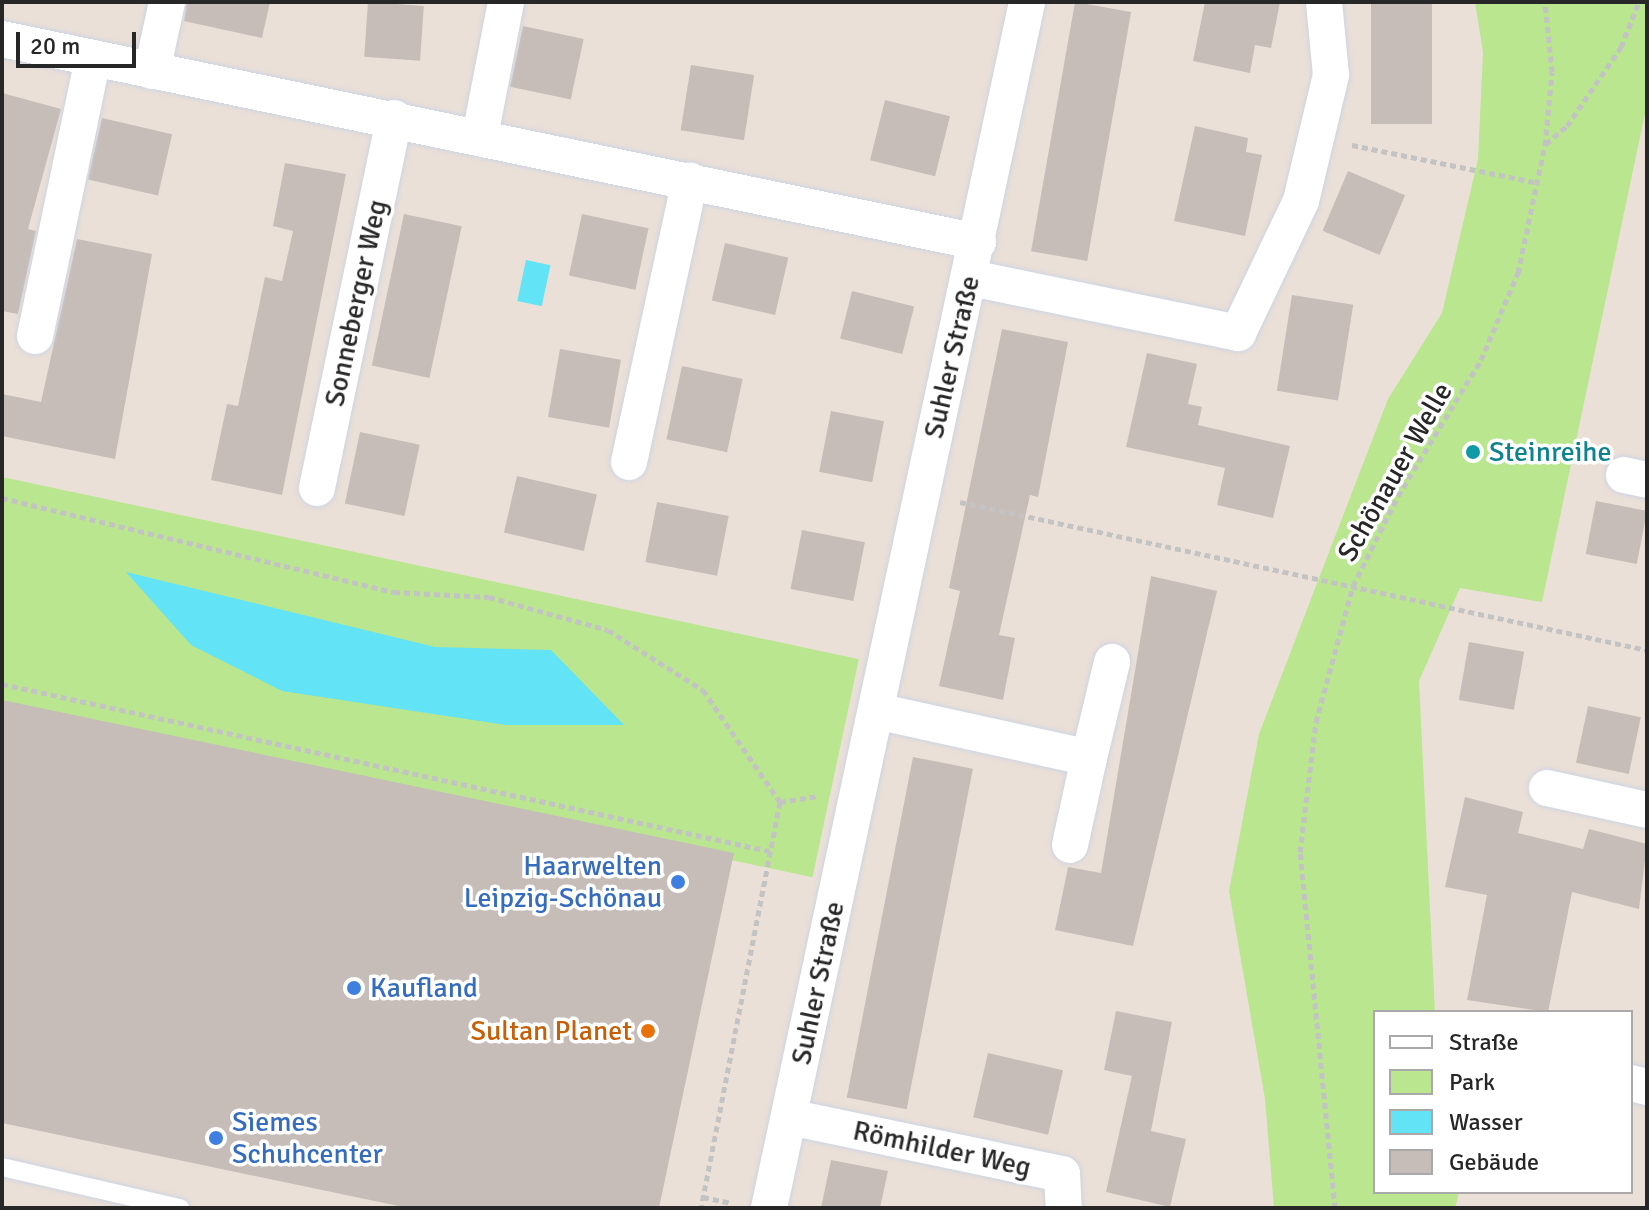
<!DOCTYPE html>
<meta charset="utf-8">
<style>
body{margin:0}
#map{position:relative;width:1649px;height:1210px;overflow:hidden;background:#ebe0d7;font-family:Signika,sans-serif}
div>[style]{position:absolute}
.green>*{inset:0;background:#b9e68f;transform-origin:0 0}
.water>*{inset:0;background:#62e3f6;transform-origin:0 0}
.building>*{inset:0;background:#c6bdb8;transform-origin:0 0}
.path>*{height:5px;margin-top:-2.5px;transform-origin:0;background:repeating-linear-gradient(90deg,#c3c3c3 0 6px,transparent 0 10px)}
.roads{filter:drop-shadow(0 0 2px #cdd4e2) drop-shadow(0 0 2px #cdd4e2)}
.lane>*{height:18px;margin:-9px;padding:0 9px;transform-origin:9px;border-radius:9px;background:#fff}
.street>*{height:36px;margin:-18px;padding:0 18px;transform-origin:18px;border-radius:18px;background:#fff}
.dots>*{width:22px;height:22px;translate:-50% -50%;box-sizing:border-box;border:4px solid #fff;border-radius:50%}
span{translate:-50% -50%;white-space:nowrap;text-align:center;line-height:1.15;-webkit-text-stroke:7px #fff;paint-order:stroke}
.street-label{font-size:28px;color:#272727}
.culture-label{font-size:28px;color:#0d838f}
.left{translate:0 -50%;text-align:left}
.shop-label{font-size:28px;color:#366cbe}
.right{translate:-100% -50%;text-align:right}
.food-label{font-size:28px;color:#c56008}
.frame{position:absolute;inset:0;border:4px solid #272727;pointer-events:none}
.legend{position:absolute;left:1373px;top:1010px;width:260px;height:184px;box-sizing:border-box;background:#fff;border:2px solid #a9a9a9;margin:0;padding:10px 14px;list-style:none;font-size:24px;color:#272727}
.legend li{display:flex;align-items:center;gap:16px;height:40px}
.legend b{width:40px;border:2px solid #a9a9a9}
.scale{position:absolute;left:16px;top:32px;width:120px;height:36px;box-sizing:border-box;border:4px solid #272727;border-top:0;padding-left:10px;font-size:24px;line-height:28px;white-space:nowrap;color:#272727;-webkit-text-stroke:6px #fff;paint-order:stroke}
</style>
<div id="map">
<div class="green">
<div style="clip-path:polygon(1475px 2px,1647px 2px,1647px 104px,1542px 602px,1460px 588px,1419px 681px,1435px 1012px,1375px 1012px,1375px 1192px,1459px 1192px,1455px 1208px,1274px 1208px,1265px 1099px,1229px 891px,1259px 734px,1388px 399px,1442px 313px,1478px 159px,1483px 52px)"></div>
<div style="left:2px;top:477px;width:876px;height:223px;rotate:12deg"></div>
</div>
<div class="water">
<div style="left:526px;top:260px;width:25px;height:42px;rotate:12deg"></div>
<div style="clip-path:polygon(126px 572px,435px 647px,551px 650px,624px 725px,506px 725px,282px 691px,191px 645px)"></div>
</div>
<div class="building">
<div style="clip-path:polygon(187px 2px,270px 2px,262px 38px,184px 21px)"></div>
<div style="left:368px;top:2px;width:56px;height:55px;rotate:4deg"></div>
<div style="left:1075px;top:2px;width:57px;height:253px;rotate:10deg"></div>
<div style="clip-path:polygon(1205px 2px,1280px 2px,1271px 48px,1255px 45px,1250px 73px,1193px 61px)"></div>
<div style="left:1371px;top:2px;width:61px;height:122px"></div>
<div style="left:523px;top:26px;width:62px;height:62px;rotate:12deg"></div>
<div style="left:691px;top:65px;width:64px;height:66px;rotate:9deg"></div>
<div style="clip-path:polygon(2px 93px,61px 109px,28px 229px,36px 231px,18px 314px,2px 311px)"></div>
<div style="left:885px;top:100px;width:67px;height:62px;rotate:14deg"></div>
<div style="left:102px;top:118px;width:72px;height:63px;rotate:13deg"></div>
<div style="clip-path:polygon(1195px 126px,1248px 138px,1246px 152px,1262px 155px,1245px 236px,1174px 221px)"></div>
<div style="clip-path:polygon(285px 163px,346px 174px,282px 495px,211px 480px,227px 404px,238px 406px,265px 277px,282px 281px,293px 231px,273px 226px)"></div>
<div style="left:1348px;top:171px;width:62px;height:65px;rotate:23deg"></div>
<div style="left:404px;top:214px;width:59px;height:155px;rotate:12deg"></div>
<div style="left:582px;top:214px;width:68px;height:63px;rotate:12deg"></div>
<div style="clip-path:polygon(77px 239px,152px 254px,115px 459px,2px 436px,2px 394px,41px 402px)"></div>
<div style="left:725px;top:243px;width:65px;height:59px;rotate:13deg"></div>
<div style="left:852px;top:291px;width:64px;height:49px;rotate:14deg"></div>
<div style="left:1292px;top:295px;width:62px;height:97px;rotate:9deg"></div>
<div style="clip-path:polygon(1002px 329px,1068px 342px,1038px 497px,1030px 495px,999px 635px,1015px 638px,1003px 700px,939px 686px,960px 591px,949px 588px)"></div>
<div style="left:560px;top:349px;width:62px;height:69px;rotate:10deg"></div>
<div style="clip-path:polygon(1147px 353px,1197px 364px,1188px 404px,1202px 407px,1198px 425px,1290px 446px,1273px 518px,1217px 505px,1225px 468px,1126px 447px)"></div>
<div style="left:682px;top:366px;width:62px;height:75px;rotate:12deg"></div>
<div style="left:831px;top:411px;width:54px;height:62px;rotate:11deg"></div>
<div style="left:360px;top:432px;width:61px;height:73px;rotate:12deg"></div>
<div style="left:517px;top:476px;width:82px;height:58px;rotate:13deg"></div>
<div style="left:1596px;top:501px;width:52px;height:54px;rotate:11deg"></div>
<div style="left:657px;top:502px;width:73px;height:61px;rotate:11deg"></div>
<div style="left:802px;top:530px;width:64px;height:60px;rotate:11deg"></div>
<div style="clip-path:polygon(1151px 576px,1217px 591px,1133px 946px,1055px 930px,1068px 867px,1101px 873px)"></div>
<div style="left:1469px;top:642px;width:56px;height:59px;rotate:10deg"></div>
<div style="clip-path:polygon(2px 700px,734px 853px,659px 1208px,408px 1208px,2px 1123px)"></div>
<div style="left:1588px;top:706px;width:54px;height:58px;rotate:12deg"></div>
<div style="left:913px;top:757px;width:61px;height:347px;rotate:11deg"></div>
<div style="clip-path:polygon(1465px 797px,1523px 812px,1518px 833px,1583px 849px,1589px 829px,1647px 844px,1639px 909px,1572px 892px,1548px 1012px,1467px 1000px,1487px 895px,1445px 887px)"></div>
<div style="clip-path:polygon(1116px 1011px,1172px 1022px,1151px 1131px,1186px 1139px,1170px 1207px,1106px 1192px,1132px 1076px,1104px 1070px)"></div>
<div style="left:988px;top:1053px;width:77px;height:66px;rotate:13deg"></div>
<div style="clip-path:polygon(831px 1160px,888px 1171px,880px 1208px,821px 1208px)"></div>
</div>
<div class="path">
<div style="left:1546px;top:144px;width:28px;rotate:-41deg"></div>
<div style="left:1567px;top:126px;width:96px;rotate:-55.6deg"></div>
<div style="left:1621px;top:47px;width:48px;rotate:-68.2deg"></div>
<div style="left:1352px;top:145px;width:191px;rotate:11.5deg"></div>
<div style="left:2px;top:498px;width:403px;rotate:13.5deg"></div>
<div style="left:394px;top:592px;width:95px;rotate:3deg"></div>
<div style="left:489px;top:597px;width:123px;rotate:15.5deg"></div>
<div style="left:608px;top:630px;width:112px;rotate:32.3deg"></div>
<div style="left:703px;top:690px;width:136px;rotate:55.5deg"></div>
<div style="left:780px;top:802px;width:414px;rotate:101deg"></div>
<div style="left:960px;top:502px;width:703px;rotate:12.16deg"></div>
<div style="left:2px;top:684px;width:790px;rotate:12.28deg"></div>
<div style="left:780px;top:802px;width:39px;rotate:-9deg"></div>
<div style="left:703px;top:1197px;width:29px;rotate:12deg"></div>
<div style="left:1335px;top:1208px;width:358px;rotate:-95.6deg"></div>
<div style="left:1300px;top:852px;width:131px;rotate:-83deg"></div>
<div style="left:1316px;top:722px;width:141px;rotate:-74.8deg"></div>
<div style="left:1353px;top:586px;width:101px;rotate:-63.4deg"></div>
<div style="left:1398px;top:496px;width:159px;rotate:-58.6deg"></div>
<div style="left:1481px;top:360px;width:95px;rotate:-67deg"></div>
<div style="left:1518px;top:273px;width:131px;rotate:-78.1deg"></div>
<div style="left:1545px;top:145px;width:73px;rotate:-84.5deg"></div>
<div style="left:1552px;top:72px;width:70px;rotate:-95.7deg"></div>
</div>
<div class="roads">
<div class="lane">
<div style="left:2px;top:1167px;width:183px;rotate:13deg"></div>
</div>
<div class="street">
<div style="left:2px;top:39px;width:997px;rotate:11.75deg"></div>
<div style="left:152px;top:71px;width:71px;rotate:-77.7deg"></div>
<div style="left:480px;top:136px;width:136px;rotate:-79deg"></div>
<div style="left:971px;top:278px;width:273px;rotate:11.6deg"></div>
<div style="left:1238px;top:333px;width:146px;rotate:-64.5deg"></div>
<div style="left:1301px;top:201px;width:130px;rotate:-76.6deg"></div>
<div style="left:1331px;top:75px;width:73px;rotate:-95.5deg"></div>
<div style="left:35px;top:336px;width:284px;rotate:-78.2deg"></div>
<div style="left:629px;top:462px;width:288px;rotate:-77.8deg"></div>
<div style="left:1624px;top:475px;width:24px;rotate:12deg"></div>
<div style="left:317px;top:488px;width:378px;rotate:-78.2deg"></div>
<div style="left:876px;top:711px;width:218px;rotate:12.4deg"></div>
<div style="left:1089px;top:758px;width:89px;rotate:102.3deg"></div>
<div style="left:1089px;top:758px;width:99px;rotate:-76.5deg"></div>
<div style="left:1547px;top:788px;width:102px;rotate:12.4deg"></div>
<div style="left:1631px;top:1083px;width:16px;rotate:14deg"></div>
<div style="left:789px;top:1117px;width:279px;rotate:11.8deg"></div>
<div style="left:1062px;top:1174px;width:34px;rotate:87deg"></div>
<div style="left:769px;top:1208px;width:1233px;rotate:-77.92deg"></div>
</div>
</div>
<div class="dots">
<div style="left:1473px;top:452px;background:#0f9aa8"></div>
<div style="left:678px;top:882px;background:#3f7fe0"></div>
<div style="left:354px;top:988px;background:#3f7fe0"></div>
<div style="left:648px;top:1031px;background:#e8710a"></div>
<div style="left:216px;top:1138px;background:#3f7fe0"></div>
</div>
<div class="street-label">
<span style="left:356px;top:303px;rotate:-78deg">Sonneberger Weg</span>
<span style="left:952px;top:357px;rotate:-77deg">Suhler Straße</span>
<span style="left:1395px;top:472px;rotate:-60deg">Schönauer Welle</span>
<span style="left:818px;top:983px;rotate:-78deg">Suhler Straße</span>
<span style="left:942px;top:1149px;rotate:12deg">Römhilder Weg</span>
</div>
<div class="culture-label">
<span class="left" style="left:1489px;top:452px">Steinreihe</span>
</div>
<div class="shop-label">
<span class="right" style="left:662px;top:882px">Haarwelten<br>Leipzig-Schönau</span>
<span class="left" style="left:370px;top:988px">Kaufland</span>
<span class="left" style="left:232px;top:1138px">Siemes<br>Schuhcenter</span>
</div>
<div class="food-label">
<span class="right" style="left:632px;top:1031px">Sultan Planet</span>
</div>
<div class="frame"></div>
<ul class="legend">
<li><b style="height:10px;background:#fff"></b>Straße</li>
<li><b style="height:22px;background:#b9e68f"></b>Park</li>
<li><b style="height:22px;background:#62e3f6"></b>Wasser</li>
<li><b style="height:22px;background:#c6bdb8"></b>Gebäude</li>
</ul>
<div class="scale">20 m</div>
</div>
